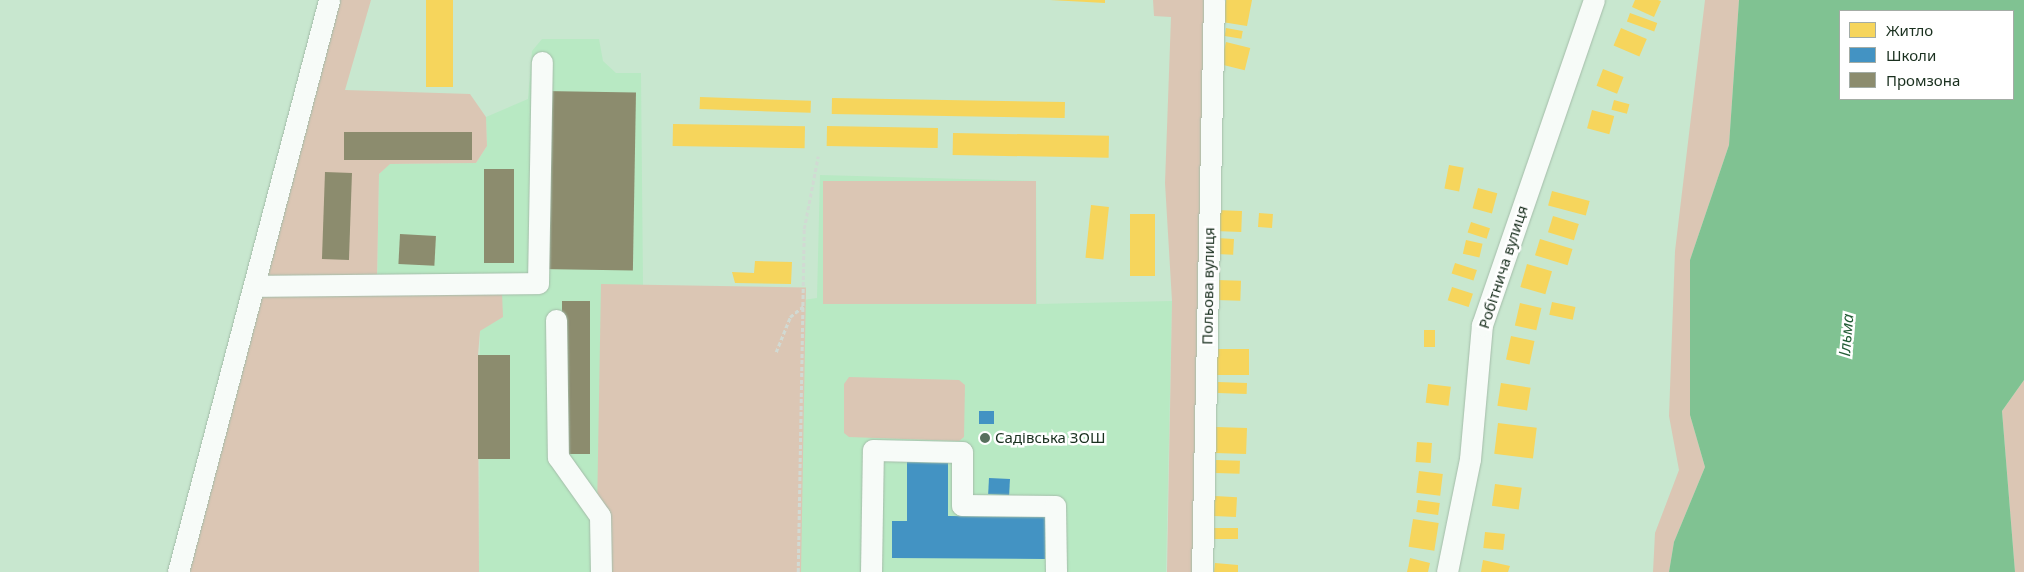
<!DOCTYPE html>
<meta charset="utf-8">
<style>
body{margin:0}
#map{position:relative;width:2024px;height:572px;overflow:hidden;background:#c8e7cf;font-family:"Noto Sans",sans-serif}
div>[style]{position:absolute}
.built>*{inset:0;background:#b8e9c3}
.green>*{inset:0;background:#dbc6b4;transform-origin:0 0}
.water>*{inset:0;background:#80c292}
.homes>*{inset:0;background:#f6d55c;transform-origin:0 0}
.schools>*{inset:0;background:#4393c3;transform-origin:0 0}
.industry>*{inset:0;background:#8c8c6e;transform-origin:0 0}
.path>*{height:2.5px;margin-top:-1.25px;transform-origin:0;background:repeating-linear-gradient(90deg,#d1dad3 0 4px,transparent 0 6.5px)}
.roads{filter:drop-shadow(0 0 1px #a4bca9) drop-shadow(0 0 1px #a4bca9)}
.minor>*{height:21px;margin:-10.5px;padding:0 10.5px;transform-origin:10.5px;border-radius:10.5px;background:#f7fbf8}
.dots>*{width:14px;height:14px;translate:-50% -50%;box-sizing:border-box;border:2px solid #fff;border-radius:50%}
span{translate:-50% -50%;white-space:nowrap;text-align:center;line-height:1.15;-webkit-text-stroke:5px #fff;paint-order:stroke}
.street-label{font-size:15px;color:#1a301f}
.poi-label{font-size:15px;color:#1a301f}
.left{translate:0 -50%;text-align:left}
.water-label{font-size:16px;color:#245d36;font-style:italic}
.legend{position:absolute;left:1839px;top:10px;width:175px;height:90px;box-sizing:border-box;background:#fff;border:1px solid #a3aca5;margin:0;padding:6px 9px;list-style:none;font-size:15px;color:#1a301f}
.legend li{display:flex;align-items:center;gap:10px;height:25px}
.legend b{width:25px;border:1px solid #a3aca5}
</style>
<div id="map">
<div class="built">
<div style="clip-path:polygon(542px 39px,599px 39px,603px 61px,616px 73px,641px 73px,643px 285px,601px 285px,611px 572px,479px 572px,480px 331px,377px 294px,379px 174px,389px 164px,476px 163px,487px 146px,486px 117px,528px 99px,532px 51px)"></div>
<div style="clip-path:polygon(820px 175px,1036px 181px,1037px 304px,1172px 301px,1166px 572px,799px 572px,803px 300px,817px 298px)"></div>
</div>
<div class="green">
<div style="clip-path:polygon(329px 0,371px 0,345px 90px,470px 94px,486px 117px,487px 146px,476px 163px,390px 164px,379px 174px,377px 280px,502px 292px,503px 317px,480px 331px,478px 355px,479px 572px,178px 572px)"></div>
<div style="clip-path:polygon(1153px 0,1214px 0,1199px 572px,1167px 572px,1172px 301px,1165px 183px,1171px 17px,1154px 16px)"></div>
<div style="clip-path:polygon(1705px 0,1739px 0,1729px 145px,1690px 260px,1690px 415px,1705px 467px,1674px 542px,1669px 572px,1653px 572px,1655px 533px,1679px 470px,1669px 416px,1675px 251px)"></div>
<div style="left:1036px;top:181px;width:123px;height:213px;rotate:90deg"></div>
<div style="left:601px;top:284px;width:205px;height:288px;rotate:1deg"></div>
<div style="clip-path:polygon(849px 377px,959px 380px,965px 385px,964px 437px,959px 441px,849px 437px,844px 433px,844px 384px)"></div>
<div style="clip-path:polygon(2024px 380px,2024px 572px,2015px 572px,2002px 411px)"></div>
</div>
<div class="water">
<div style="clip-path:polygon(evenodd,1739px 0,2024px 0,2024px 380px,2002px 411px,2015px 572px,1669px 572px,1674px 542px,1705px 467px,1690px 415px,1690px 260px,1729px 145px,1739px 0,1840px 11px,2013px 11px,2013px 99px,1840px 99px,1840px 11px)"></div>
</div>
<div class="homes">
<div style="left:426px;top:0;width:27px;height:87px"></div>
<div style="clip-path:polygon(1050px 0,1105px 0,1105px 3px)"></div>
<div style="clip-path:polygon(1226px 0,1252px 0,1247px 26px,1222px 22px)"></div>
<div style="clip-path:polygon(1635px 0,1658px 0,1661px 1px,1654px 17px,1632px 7px)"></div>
<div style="left:1630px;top:13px;width:29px;height:9px;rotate:20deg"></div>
<div style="left:1226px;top:28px;width:17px;height:8px;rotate:10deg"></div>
<div style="left:1621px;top:28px;width:28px;height:19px;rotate:23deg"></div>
<div style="left:1226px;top:42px;width:25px;height:23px;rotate:14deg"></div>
<div style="left:1603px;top:69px;width:22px;height:18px;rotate:21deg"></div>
<div style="left:700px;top:97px;width:111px;height:12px;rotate:2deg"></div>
<div style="left:832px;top:98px;width:233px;height:16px;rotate:1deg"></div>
<div style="left:1614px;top:100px;width:16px;height:10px;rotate:15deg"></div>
<div style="left:1592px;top:110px;width:23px;height:19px;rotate:15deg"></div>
<div style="left:673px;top:124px;width:132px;height:22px;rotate:1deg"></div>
<div style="left:827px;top:126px;width:111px;height:20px;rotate:1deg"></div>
<div style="left:953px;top:133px;width:156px;height:22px;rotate:1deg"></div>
<div style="left:1449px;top:165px;width:15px;height:24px;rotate:11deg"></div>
<div style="left:1478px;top:188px;width:20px;height:21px;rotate:15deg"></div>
<div style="left:1552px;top:191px;width:39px;height:15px;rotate:15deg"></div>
<div style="left:1091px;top:205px;width:18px;height:53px;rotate:6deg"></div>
<div style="left:1216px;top:210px;width:26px;height:21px;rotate:2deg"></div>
<div style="left:1259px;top:213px;width:14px;height:14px;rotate:4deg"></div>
<div style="left:1130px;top:214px;width:25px;height:62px"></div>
<div style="left:1553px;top:216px;width:27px;height:17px;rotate:17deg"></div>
<div style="left:1471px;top:222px;width:20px;height:11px;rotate:18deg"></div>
<div style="left:1217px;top:238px;width:17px;height:16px;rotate:3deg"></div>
<div style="left:1540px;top:239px;width:34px;height:17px;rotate:17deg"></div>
<div style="left:1466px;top:240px;width:17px;height:14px;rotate:13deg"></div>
<div style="clip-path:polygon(755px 261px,792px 262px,791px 284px,735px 283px,732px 272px,754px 273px)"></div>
<div style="left:1455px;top:263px;width:23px;height:11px;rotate:18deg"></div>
<div style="left:1527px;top:264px;width:26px;height:24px;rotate:16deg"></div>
<div style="left:1217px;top:280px;width:24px;height:20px;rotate:2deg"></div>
<div style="left:1452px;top:287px;width:22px;height:14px;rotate:18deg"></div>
<div style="left:1552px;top:302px;width:24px;height:13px;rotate:12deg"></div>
<div style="left:1520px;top:303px;width:22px;height:23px;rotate:13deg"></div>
<div style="left:1424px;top:330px;width:11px;height:17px"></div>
<div style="left:1511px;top:336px;width:24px;height:24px;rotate:12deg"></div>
<div style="left:1217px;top:349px;width:32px;height:26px"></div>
<div style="left:1218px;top:382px;width:29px;height:11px;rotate:2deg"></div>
<div style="left:1501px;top:383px;width:30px;height:23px;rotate:9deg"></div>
<div style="left:1428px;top:384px;width:23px;height:19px;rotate:7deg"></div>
<div style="left:1498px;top:423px;width:39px;height:31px;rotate:7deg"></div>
<div style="left:1216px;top:427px;width:31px;height:26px;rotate:2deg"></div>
<div style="left:1417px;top:442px;width:15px;height:20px;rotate:4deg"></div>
<div style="left:1216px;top:460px;width:24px;height:13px;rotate:2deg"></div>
<div style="left:1419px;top:471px;width:24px;height:22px;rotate:7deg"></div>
<div style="left:1495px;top:484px;width:27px;height:22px;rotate:8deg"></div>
<div style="left:1215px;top:496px;width:22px;height:20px;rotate:3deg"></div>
<div style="left:1418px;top:500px;width:22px;height:12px;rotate:8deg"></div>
<div style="left:1413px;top:519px;width:26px;height:28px;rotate:9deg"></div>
<div style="left:1214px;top:528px;width:24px;height:11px"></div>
<div style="left:1485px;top:532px;width:20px;height:16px;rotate:6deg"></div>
<div style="clip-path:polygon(1410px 558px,1430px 563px,1428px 572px,1407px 572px)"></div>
<div style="clip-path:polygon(1483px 560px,1510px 566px,1508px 572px,1481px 572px)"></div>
<div style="clip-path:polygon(1215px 563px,1238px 565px,1238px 572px,1214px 572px)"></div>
</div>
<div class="schools">
<div style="left:979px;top:411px;width:15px;height:13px"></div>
<div style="clip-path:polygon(907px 462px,948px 463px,948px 516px,1046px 517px,1045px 559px,892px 558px,892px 521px,907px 521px)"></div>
<div style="left:989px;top:478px;width:21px;height:16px;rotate:3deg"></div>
</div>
<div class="industry">
<div style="left:544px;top:91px;width:92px;height:178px;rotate:1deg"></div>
<div style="left:472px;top:132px;width:28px;height:128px;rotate:90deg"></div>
<div style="left:484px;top:169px;width:30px;height:94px"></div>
<div style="left:325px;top:172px;width:27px;height:87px;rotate:2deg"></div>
<div style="left:400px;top:234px;width:36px;height:30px;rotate:3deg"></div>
<div style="left:590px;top:301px;width:153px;height:28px;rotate:90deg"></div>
<div style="left:478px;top:355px;width:32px;height:104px"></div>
</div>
<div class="path">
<div style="left:776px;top:352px;width:38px;rotate:-68deg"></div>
<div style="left:790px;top:317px;width:19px;rotate:-39deg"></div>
<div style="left:798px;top:572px;width:343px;rotate:-89deg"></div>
<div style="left:804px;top:229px;width:74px;rotate:-79.1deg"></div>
</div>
<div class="roads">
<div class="minor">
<div style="left:254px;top:286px;width:284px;rotate:-0.6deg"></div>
<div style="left:538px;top:283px;width:221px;rotate:-89deg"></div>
<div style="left:556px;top:320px;width:137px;rotate:89.2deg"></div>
<div style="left:558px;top:457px;width:72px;rotate:54.6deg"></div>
<div style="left:600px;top:516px;width:56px;rotate:89deg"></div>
<div style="left:178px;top:572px;width:592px;rotate:-75.21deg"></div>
<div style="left:871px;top:572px;width:122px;rotate:-89.1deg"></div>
<div style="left:873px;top:450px;width:89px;rotate:1.3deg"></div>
<div style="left:962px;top:452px;width:53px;rotate:90deg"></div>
<div style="left:962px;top:505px;width:93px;rotate:0.6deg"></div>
<div style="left:1055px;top:506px;width:66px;rotate:89.1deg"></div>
<div style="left:1202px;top:572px;width:572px;rotate:-88.8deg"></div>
<div style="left:1447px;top:572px;width:115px;rotate:-78.5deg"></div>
<div style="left:1470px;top:459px;width:135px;rotate:-84.9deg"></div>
<div style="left:1482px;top:325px;width:344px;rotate:-71deg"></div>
</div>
</div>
<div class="dots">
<div style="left:985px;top:438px;background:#57705d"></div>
</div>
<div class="street-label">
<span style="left:1503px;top:267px;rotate:-72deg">Робітнича вулиця</span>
<span style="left:1208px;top:286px;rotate:-89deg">Польова вулиця</span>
</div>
<div class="poi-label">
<span class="left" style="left:995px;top:438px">Садівська ЗОШ</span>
</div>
<div class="water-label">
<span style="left:1846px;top:335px;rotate:-85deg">Ільма</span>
</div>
<ul class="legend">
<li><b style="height:14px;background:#f6d55c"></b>Житло</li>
<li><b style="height:14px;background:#4393c3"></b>Школи</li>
<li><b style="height:14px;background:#8c8c6e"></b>Промзона</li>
</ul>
</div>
